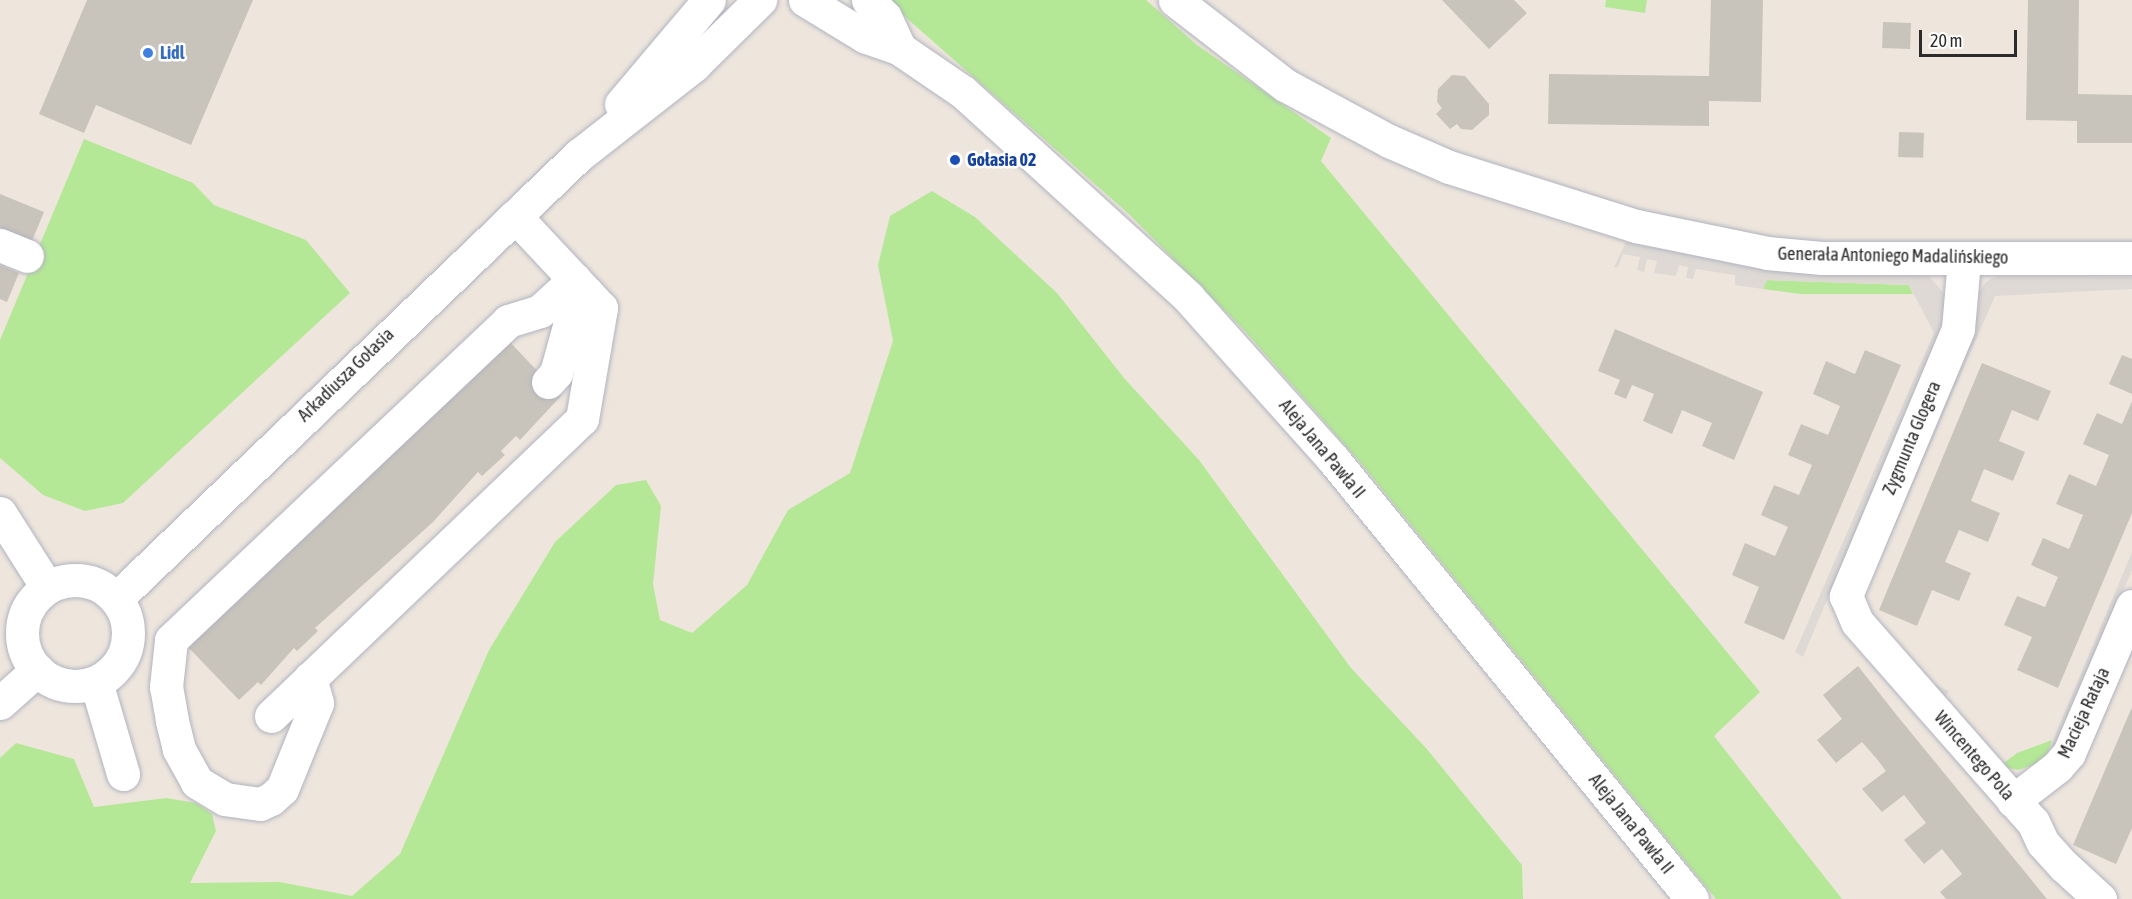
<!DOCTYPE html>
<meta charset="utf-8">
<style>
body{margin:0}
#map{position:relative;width:2132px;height:899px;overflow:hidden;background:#eee6dd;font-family:"Asap Condensed",sans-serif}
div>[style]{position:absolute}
.green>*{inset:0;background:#b5e896}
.plaza>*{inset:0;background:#ded9d4}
.building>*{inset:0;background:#c9c4bb;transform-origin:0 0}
.roads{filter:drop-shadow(0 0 2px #b1b4c0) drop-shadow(0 0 2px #b1b4c0)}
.minor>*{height:33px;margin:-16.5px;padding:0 16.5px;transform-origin:16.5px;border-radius:16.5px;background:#fff}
.minor>.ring{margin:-16.5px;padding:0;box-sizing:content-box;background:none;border:33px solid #fff;border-radius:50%}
.dots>*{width:16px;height:16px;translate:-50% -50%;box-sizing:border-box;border:3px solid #fff;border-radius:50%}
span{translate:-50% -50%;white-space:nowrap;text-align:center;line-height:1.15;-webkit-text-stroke:5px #fff;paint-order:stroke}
.shop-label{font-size:18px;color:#366cbe;font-weight:700}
.left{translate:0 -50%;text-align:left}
.transit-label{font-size:18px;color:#164399;font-weight:700}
.street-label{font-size:18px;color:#2b2b2b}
.scale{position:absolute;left:1919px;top:30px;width:98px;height:27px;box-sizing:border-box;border:3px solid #2b2b2b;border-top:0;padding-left:8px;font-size:18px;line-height:21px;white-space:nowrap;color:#2b2b2b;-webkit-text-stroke:4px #fff;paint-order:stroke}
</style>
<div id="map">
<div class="green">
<div style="clip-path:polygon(886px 0,1146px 0,1197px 45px,1331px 138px,1321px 161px,1760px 692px,1714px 736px,1842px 899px,1716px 899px,1359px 461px,1243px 329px,1129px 214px)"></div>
<div style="clip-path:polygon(1606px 0,1647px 0,1645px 13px,1605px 7px)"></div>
<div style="clip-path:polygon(84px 139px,193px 183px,214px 205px,306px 240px,350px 293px,123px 503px,85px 511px,43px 495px,0 458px,0 340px)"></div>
<div style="clip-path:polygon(932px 191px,975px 217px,1057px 293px,1124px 378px,1199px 460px,1351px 668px,1426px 748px,1522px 865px,1523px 899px,0 899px,0 758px,16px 743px,74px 759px,94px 807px,166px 798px,196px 803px,212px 814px,216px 831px,190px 883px,280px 882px,352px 896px,400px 854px,489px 650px,555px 542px,616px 485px,646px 480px,661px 506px,653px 584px,660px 620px,692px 633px,747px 585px,788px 510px,850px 473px,893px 341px,878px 265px,890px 216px)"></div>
<div style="clip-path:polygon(1766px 280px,1909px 285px,1913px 294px,1801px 294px,1763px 289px)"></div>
<div style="clip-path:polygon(2052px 740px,2046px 758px,2036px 764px,2018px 770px,2000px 766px,2017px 753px)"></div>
</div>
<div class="plaza">
<div style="clip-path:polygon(1626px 242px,1760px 269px,1929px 276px,1946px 296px,1950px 307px,1803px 657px,1795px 652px,1934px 333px,1909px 285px,1767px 280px,1763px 289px,1735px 285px,1735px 275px,1696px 269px,1693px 279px,1686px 278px,1688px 267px,1679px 265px,1676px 276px,1654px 273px,1657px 261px,1647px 259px,1644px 272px,1637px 270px,1640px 257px,1623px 254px,1618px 267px,1614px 267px)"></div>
<div style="clip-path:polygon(1998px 276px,2132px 277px,2132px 289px,1995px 296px,1862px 602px,1933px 684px,1949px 691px,1942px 702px,1859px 606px,1978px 310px,1979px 292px,1987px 281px)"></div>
<div style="clip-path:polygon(2132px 552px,2132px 570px,2056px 748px,2048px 752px)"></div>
</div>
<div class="building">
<div style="clip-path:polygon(87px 0,253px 0,191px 145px,96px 105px,84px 133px,39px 114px)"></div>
<div style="clip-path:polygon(1442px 0,1514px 0,1527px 13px,1489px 49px)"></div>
<div style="clip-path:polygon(1711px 0,1763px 0,1761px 102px,1709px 101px,1709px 126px,1548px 124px,1549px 74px,1709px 76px)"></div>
<div style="clip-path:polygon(2028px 0,2079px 0,2078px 94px,2132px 95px,2132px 143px,2077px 143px,2077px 121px,2026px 120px)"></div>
<div style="left:1883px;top:22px;width:28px;height:26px;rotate:2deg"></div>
<div style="clip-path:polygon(1452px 75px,1465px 76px,1489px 104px,1489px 115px,1472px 130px,1461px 129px,1457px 124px,1450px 129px,1436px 114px,1442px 108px,1437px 102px,1438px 89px)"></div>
<div style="left:1899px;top:132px;width:25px;height:25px;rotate:2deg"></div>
<div style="clip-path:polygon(0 194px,44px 212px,32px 241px,0 228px)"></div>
<div style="clip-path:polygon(0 265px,19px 273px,7px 302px,0 299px)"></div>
<div style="clip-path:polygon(1615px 329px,1763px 392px,1734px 460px,1702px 446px,1712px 423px,1682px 410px,1672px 434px,1643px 421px,1654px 394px,1632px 385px,1626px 399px,1614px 394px,1620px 380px,1598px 371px)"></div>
<div style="clip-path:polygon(506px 338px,561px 396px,520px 440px,516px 436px,501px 451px,505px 455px,482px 476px,478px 472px,433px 522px,315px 628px,318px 631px,297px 651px,294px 648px,261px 685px,258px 682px,239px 700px,184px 643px)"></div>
<div style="clip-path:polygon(1865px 350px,1901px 365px,1784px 640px,1744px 623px,1759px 587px,1732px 575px,1745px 543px,1775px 556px,1788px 527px,1761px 515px,1774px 485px,1799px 495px,1812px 465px,1788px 455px,1799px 429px,1801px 424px,1828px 435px,1840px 406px,1813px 394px,1826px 361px,1855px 374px)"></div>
<div style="clip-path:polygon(2122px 355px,2132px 359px,2132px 394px,2109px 384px)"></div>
<div style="clip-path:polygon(1982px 363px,2051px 391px,2038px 421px,2012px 410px,1999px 441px,2025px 452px,2013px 481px,1984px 469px,1971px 501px,2000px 513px,1988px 542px,1959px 530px,1945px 562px,1971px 573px,1959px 601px,1932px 590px,1917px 626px,1879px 610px)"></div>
<div style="clip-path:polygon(2132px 401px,2132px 513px,2058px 688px,2017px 670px,2032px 637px,2004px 625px,2017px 596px,2045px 607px,2058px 577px,2031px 565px,2043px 538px,2069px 549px,2083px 515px,2056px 504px,2069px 474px,2096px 486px,2109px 455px,2083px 444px,2095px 417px,2097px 413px,2122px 424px)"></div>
<div style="clip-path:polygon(1858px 666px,1895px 713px,2047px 899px,1946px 899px,1940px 892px,1962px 874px,1942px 849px,1924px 864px,1904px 840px,1926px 823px,1904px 795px,1882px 812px,1862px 789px,1886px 771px,1876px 758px,1862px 742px,1836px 763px,1817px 740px,1842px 719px,1823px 695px)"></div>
<div style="clip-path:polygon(2132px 707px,2132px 828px,2116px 864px,2073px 845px)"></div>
</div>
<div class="roads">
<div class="minor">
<div style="left:805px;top:0;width:71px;rotate:31.2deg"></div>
<div style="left:866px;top:37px;width:36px;rotate:19deg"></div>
<div style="left:900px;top:49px;width:76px;rotate:34.3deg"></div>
<div style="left:963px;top:92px;width:304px;rotate:42.3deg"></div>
<div style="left:1188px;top:297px;width:216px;rotate:48.2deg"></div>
<div style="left:1332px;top:458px;width:569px;rotate:50.77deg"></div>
<div style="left:868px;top:0;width:24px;rotate:45deg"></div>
<div style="left:885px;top:17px;width:35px;rotate:65deg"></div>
<div style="left:1175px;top:0;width:139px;rotate:37.7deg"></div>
<div style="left:1285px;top:85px;width:118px;rotate:28.3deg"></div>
<div style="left:1389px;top:141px;width:65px;rotate:23.4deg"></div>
<div style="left:1449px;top:167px;width:196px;rotate:17.5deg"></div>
<div style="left:1636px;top:226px;width:134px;rotate:11.6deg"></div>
<div style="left:1767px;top:253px;width:55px;rotate:5.2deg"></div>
<div style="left:1822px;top:258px;width:310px"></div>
<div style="left:621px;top:104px;width:136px;rotate:-49.8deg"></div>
<div style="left:0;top:245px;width:29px;rotate:22deg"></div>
<div style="left:1964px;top:260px;width:69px;rotate:95deg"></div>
<div style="left:1958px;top:329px;width:290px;rotate:112.8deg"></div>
<div style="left:1846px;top:596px;width:28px;rotate:67deg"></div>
<div style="left:1857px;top:622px;width:266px;rotate:48.7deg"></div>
<div style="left:2033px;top:822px;width:23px;rotate:65deg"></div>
<div style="left:2043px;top:843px;width:31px;rotate:48deg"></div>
<div style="left:2064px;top:866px;width:49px;rotate:42.5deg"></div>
<div style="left:548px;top:382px;width:12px;rotate:-48deg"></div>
<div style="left:556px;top:373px;width:49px;rotate:-74.5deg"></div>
<div style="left:569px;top:326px;width:38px;rotate:-62deg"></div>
<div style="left:0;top:513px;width:88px;rotate:57.6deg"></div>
<div class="ring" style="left:22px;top:580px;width:73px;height:73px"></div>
<div style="left:116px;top:599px;width:641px;rotate:-43.8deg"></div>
<div style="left:579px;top:155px;width:146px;rotate:-38deg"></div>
<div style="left:694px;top:65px;width:93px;rotate:-44.6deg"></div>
<div style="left:310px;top:678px;width:26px;rotate:74deg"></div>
<div style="left:317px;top:703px;width:93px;rotate:112.1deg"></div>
<div style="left:282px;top:789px;width:15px;rotate:138deg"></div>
<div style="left:271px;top:799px;width:12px;rotate:156deg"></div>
<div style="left:260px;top:804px;width:35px;rotate:-172deg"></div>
<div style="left:225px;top:799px;width:33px;rotate:-149deg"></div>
<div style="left:197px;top:782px;width:38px;rotate:-119deg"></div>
<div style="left:179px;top:749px;width:30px;rotate:-104deg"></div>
<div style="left:172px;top:720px;width:34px;rotate:-100deg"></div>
<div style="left:166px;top:687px;width:47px;rotate:-83.9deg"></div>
<div style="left:171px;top:640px;width:464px;rotate:-43.4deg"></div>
<div style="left:508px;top:321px;width:34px;rotate:-17deg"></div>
<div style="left:540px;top:311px;width:47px;rotate:-42.4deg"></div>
<div style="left:96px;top:682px;width:96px;rotate:73.6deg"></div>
<div style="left:0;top:703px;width:50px;rotate:-41.7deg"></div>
<div style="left:271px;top:716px;width:430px;rotate:-43.7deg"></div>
<div style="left:582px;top:419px;width:113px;rotate:-80.3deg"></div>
<div style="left:601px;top:308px;width:126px;rotate:-133.1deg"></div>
<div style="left:2013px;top:801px;width:56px;rotate:-37.7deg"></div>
<div style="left:2057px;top:767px;width:18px;rotate:-49deg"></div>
<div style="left:2069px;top:753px;width:160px;rotate:-66.8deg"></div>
</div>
</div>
<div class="dots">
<div style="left:148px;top:53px;background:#3f7fe0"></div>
<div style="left:955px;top:160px;background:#1a4fb4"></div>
</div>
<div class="shop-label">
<span class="left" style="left:160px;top:53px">Lidl</span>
</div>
<div class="transit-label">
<span class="left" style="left:967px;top:160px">Gołasia 02</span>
</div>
<div class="street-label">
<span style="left:1893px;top:256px;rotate:1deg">Generała Antoniego Madalińskiego</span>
<span style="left:346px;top:375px;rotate:-44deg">Arkadiusza Gołasia</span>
<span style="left:1912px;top:438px;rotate:-67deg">Zygmunta Glogera</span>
<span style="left:1322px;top:449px;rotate:50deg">Aleja Jana Pawła II</span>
<span style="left:2084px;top:713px;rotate:-65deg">Macieja Rataja</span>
<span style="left:1974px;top:756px;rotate:49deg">Wincentego Pola</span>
<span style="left:1631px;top:824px;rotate:51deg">Aleja Jana Pawła II</span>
</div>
<div class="scale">20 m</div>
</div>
